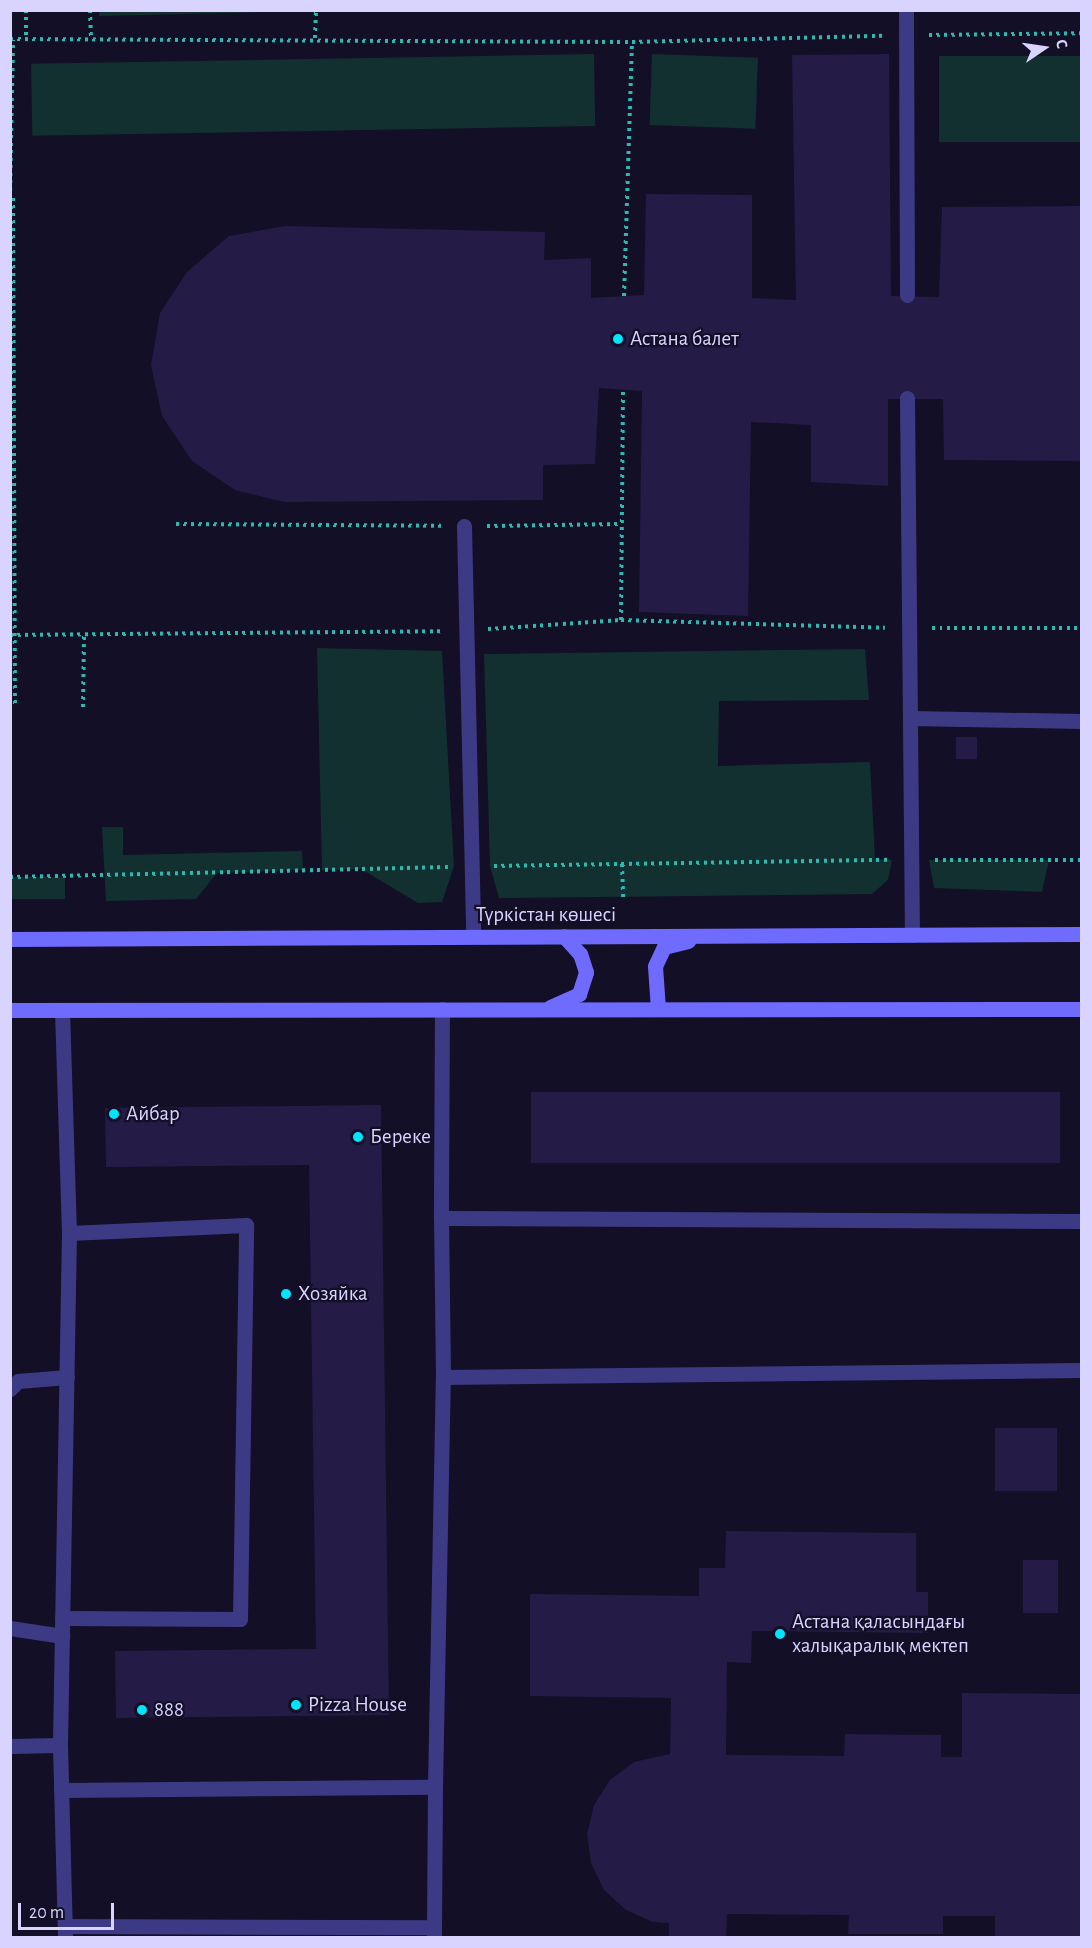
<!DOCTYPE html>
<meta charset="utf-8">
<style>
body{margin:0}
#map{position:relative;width:1092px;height:1948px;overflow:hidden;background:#130f26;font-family:"Alegreya Sans",sans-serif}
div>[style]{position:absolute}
.green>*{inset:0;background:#12302f;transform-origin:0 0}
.building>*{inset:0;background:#241b47;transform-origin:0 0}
.path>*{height:4px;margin-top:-2px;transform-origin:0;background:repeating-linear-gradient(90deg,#2fb8b0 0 3px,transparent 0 7.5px)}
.lane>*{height:15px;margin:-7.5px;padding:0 7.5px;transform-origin:7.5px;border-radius:7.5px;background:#3d3a85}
.secondary>*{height:15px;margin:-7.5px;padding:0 7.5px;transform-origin:7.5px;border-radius:7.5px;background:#6f6bff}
.dots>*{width:16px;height:16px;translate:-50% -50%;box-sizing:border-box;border:3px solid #130f26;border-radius:50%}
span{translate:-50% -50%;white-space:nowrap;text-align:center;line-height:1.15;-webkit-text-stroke:4.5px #130f26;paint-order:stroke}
.poi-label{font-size:21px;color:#d9d4ff}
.left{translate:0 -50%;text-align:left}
.street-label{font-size:21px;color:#d9d4ff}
.frame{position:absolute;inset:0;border:12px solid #d9d4ff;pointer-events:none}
.north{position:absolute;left:1014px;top:18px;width:60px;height:60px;-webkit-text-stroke:4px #130f26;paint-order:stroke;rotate:77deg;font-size:16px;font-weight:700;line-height:24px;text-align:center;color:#d9d4ff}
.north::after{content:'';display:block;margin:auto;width:21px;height:27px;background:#d9d4ff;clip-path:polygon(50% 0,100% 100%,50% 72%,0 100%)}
.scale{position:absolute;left:18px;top:1903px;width:96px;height:27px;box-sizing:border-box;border:3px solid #d9d4ff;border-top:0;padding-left:8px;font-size:18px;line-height:21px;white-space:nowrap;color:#d9d4ff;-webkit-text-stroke:4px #130f26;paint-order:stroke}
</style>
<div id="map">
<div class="green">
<div style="clip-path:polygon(99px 10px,302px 10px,302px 11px,99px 16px)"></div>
<div style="left:594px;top:54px;width:72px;height:563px;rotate:89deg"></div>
<div style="left:652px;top:54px;width:106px;height:71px;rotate:2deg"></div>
<div style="left:1081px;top:56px;width:86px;height:142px;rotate:90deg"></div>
<div style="clip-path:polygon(317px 648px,442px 651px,454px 866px,442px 902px,418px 903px,361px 869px,322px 870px)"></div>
<div style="clip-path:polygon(865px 649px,869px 700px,719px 701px,718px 766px,870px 762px,875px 859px,892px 860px,888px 880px,872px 894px,499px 898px,490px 866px,484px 654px)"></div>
<div style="clip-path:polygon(102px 827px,123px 827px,123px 855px,302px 851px,303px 870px,217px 873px,196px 899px,106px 901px)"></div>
<div style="clip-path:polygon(929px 860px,1049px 860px,1042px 892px,934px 888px)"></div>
<div style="left:11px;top:877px;width:54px;height:22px"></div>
</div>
<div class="building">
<div style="clip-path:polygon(889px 54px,891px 296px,939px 297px,942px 207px,1082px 206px,1082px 461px,944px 460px,943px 399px,888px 399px,888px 486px,811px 482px,811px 425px,751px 422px,748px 616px,639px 612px,642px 391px,599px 388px,595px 464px,543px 465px,543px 500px,284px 502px,235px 490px,192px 461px,162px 416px,151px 365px,160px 313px,187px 272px,229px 236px,285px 226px,545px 232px,544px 260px,591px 258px,591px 298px,644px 295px,646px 194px,752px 195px,752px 298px,796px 300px,792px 55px)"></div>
<div style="left:956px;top:737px;width:21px;height:22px"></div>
<div style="left:531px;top:1092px;width:529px;height:71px"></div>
<div style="clip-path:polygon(381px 1105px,389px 1715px,116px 1718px,115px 1651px,316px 1649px,309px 1165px,106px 1167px,105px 1108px)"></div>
<div style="left:1057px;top:1428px;width:63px;height:62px;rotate:90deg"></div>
<div style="clip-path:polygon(726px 1531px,916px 1533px,916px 1592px,928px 1592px,928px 1633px,752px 1631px,751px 1663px,727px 1662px,726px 1755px,844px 1756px,845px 1734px,941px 1735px,941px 1757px,962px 1757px,962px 1693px,1082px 1694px,1082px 1938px,995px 1938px,995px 1916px,943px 1916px,943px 1934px,848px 1934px,849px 1915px,727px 1914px,726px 1938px,669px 1938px,669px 1923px,653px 1922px,626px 1910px,604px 1890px,591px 1863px,587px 1834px,594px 1805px,610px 1780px,634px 1762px,670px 1754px,671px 1698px,530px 1696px,530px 1594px,699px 1596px,699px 1568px,725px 1568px)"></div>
<div style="left:1023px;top:1560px;width:35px;height:53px"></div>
</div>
<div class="path">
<div style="left:26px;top:10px;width:29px;rotate:90deg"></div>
<div style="left:90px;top:10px;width:29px;rotate:88deg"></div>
<div style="left:929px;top:35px;width:153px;rotate:-0.7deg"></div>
<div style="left:315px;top:38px;width:28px;rotate:-88deg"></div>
<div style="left:10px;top:39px;width:622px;rotate:0.28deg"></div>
<div style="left:632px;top:42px;width:251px;rotate:-1.4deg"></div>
<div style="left:10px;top:198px;width:158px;rotate:-88.9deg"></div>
<div style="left:13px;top:198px;width:510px;rotate:89.78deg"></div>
<div style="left:624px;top:296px;width:254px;rotate:-88.2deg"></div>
<div style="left:176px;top:524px;width:265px;rotate:0.4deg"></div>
<div style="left:487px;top:526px;width:134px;rotate:-0.9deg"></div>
<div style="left:621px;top:620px;width:231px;rotate:-89.5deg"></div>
<div style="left:932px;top:628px;width:150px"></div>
<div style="left:488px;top:629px;width:133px;rotate:-3.9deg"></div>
<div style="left:621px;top:620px;width:264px;rotate:1.7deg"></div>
<div style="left:10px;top:635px;width:435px;rotate:-0.5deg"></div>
<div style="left:83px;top:707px;width:73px;rotate:-89.2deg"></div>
<div style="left:935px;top:860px;width:147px"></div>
<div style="left:622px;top:864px;width:33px;rotate:88deg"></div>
<div style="left:494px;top:866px;width:395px;rotate:-0.9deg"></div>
<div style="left:10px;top:877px;width:438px;rotate:-1.3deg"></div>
</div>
<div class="lane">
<div style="left:906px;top:10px;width:285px;rotate:89.8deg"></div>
<div style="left:907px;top:398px;width:537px;rotate:89.47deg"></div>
<div style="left:464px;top:526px;width:410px;rotate:88.7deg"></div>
<div style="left:910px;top:718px;width:172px;rotate:1deg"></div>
<div style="left:442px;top:1009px;width:209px;rotate:90.3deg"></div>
<div style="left:441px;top:1218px;width:641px;rotate:0.27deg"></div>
<div style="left:62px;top:1010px;width:223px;rotate:88.2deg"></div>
<div style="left:443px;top:1377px;width:639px;rotate:-0.63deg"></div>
<div style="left:10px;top:1389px;width:11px;rotate:-45deg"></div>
<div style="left:18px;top:1381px;width:49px;rotate:-4.7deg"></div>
<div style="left:62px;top:1618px;width:178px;rotate:0.3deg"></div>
<div style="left:240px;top:1619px;width:394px;rotate:-89.1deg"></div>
<div style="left:246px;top:1225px;width:177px;rotate:177.4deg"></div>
<div style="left:69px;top:1233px;width:512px;rotate:91.01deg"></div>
<div style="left:60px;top:1745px;width:193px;rotate:88.5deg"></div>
<div style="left:10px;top:1628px;width:53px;rotate:8.7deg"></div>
<div style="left:10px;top:1746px;width:50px;rotate:-1.1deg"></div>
<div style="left:435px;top:1787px;width:410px;rotate:-88.9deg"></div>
<div style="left:443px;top:1377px;width:159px;rotate:-90.7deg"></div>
<div style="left:61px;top:1790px;width:374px;rotate:-0.5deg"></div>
<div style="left:435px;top:1787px;width:151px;rotate:90.4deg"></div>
<div style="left:65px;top:1926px;width:369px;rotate:0.2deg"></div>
</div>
<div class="secondary">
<div style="left:10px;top:939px;width:1072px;rotate:-0.27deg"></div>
<div style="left:550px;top:1007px;width:32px;rotate:-24deg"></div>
<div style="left:579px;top:994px;width:23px;rotate:-72deg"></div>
<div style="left:586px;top:972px;width:19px;rotate:-108deg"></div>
<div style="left:580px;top:954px;width:24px;rotate:-132deg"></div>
<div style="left:658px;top:1009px;width:43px;rotate:-94deg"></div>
<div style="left:655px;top:966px;width:21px;rotate:-65deg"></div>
<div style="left:664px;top:947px;width:25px;rotate:-14deg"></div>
<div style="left:10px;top:1010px;width:1072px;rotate:-0.05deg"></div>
</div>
<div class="dots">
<div style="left:618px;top:339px;background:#00e5ff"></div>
<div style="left:114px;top:1114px;background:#00e5ff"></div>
<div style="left:358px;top:1137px;background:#00e5ff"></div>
<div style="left:286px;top:1294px;background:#00e5ff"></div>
<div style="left:780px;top:1634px;background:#00e5ff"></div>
<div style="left:296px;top:1705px;background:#00e5ff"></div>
<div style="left:142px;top:1710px;background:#00e5ff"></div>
</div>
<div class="poi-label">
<span class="left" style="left:630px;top:339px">Астана балет</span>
<span class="left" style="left:126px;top:1114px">Айбар</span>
<span class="left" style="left:370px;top:1137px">Береке</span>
<span class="left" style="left:298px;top:1294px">Хозяйка</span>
<span class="left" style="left:792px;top:1634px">Астана қаласындағы<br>халықаралық мектеп</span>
<span class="left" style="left:308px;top:1705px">Pizza House</span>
<span class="left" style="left:154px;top:1710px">888</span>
</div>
<div class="street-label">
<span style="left:546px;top:915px">Түркістан көшесі</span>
</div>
<div class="frame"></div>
<div class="north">С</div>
<div class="scale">20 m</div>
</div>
